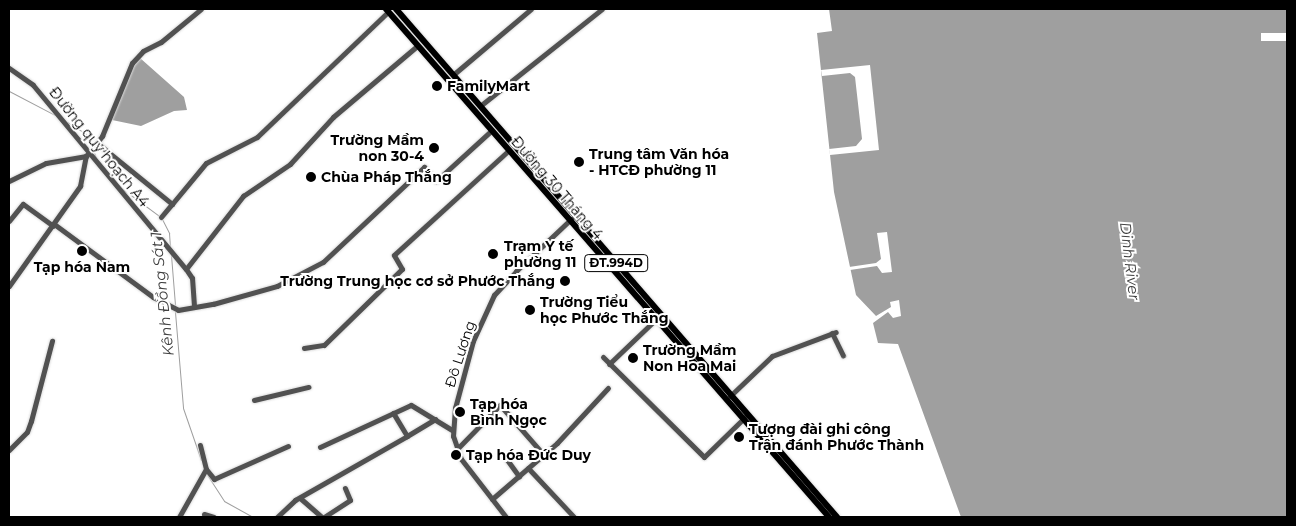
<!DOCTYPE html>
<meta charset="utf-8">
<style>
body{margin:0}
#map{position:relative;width:1296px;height:526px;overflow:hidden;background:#fff;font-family:Montserrat,sans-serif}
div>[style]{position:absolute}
.water>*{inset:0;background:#9f9f9f}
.pier>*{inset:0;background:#fff;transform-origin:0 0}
.stream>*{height:1px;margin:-0.5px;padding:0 0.5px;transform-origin:0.5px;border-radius:0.5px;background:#9f9f9f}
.roads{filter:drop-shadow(0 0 1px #dbdbdb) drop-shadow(0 0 1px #dbdbdb)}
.minor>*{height:5px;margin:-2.5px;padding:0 2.5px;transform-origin:2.5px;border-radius:2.5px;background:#515151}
.major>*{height:6px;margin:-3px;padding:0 3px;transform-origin:3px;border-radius:3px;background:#000}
.dots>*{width:14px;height:14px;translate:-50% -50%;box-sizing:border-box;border:2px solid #fff;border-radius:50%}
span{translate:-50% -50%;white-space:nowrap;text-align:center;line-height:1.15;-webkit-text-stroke:4px #fff;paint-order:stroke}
.shield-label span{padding:1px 4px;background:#fff;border:1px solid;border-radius:4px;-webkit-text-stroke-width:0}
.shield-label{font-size:12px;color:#000;font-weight:700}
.poi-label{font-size:14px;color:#000;font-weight:700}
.left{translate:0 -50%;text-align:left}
.right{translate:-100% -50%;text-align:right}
.street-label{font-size:14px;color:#000}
.water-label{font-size:15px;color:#404040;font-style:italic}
.frame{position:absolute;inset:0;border:10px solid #000;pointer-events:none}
</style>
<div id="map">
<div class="water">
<div style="clip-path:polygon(829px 9px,1287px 9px,1287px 517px,961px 517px,898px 344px,878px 343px,873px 323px,888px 312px,893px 318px,901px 316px,899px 300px,890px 302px,891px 307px,876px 316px,856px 295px,834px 192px,817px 33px,832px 31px)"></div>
<div style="clip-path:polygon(140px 58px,184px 97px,187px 110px,174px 111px,141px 126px,112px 120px,131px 70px)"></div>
</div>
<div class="pier">
<div style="left:1287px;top:33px;width:8px;height:26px;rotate:90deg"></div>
<div style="clip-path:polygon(870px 65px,879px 150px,830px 155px,829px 149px,856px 146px,862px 139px,855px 77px,850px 73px,822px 76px,821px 70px)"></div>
<div style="clip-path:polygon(887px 232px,892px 272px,882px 273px,877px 266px,850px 270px,849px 267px,876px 263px,881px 259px,877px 233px)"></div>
</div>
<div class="stream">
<div style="left:9px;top:91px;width:52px;rotate:27.6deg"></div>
<div style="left:67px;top:122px;width:22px;rotate:32deg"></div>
<div style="left:86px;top:134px;width:13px;rotate:67deg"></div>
<div style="left:93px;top:150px;width:9px;rotate:69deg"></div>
<div style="left:120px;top:187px;width:49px;rotate:36.6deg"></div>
<div style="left:162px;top:219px;width:16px;rotate:63deg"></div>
<div style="left:169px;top:233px;width:13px;rotate:86deg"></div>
<div style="left:171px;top:255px;width:50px;rotate:85.4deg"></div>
<div style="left:175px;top:312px;width:96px;rotate:85.2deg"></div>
<div style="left:183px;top:408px;width:55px;rotate:70.9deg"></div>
<div style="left:206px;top:473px;width:33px;rotate:57deg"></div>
<div style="left:224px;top:501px;width:33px;rotate:29deg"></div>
</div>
<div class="roads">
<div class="minor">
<div style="left:9px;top:68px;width:29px;rotate:35deg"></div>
<div style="left:33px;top:85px;width:239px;rotate:50.3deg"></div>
<div style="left:454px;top:74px;width:101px;rotate:-40.2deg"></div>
<div style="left:480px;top:106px;width:156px;rotate:-38.5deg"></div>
<div style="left:97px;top:143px;width:97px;rotate:39.1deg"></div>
<div style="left:172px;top:204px;width:53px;rotate:-50.3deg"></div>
<div style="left:206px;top:163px;width:57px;rotate:-27deg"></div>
<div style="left:257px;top:137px;width:181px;rotate:-43.7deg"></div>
<div style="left:9px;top:181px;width:41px;rotate:-25.9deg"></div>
<div style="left:46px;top:163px;width:41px;rotate:-9.9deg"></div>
<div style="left:161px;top:217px;width:17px;rotate:-50deg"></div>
<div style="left:9px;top:221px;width:22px;rotate:-51deg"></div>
<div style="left:23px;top:204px;width:37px;rotate:36deg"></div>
<div style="left:54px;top:224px;width:123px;rotate:36.4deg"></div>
<div style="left:153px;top:297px;width:28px;rotate:27deg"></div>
<div style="left:178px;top:310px;width:36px;rotate:-10deg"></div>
<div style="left:213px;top:304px;width:66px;rotate:-15.7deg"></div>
<div style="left:277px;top:286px;width:52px;rotate:-27.6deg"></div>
<div style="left:323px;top:262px;width:139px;rotate:-43.2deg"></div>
<div style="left:424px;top:167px;width:18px;rotate:49deg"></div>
<div style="left:436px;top:181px;width:74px;rotate:-42.3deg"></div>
<div style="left:9px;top:286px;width:123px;rotate:-54.6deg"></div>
<div style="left:80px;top:186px;width:31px;rotate:-79deg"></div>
<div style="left:86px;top:156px;width:26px;rotate:-51deg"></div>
<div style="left:102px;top:136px;width:79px;rotate:-67.7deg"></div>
<div style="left:132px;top:63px;width:16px;rotate:-47deg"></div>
<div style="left:143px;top:51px;width:20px;rotate:-27deg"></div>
<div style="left:161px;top:42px;width:52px;rotate:-39.5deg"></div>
<div style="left:194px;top:306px;width:28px;rotate:-94deg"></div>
<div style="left:192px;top:278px;width:11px;rotate:-124deg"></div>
<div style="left:186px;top:269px;width:93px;rotate:-52deg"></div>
<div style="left:243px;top:196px;width:57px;rotate:-34.2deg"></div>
<div style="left:290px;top:164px;width:64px;rotate:-47.5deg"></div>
<div style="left:333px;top:117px;width:110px;rotate:-40.2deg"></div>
<div style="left:832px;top:333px;width:25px;rotate:64deg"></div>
<div style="left:304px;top:348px;width:20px;rotate:-9deg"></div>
<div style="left:324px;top:345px;width:109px;rotate:-44.3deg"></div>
<div style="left:402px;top:269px;width:16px;rotate:-120deg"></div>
<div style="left:394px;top:255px;width:154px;rotate:-42.4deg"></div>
<div style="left:603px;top:357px;width:142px;rotate:44.7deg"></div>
<div style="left:704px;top:457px;width:57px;rotate:-44.3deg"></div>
<div style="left:609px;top:364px;width:64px;rotate:-43.7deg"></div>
<div style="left:730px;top:396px;width:58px;rotate:-43.6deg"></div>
<div style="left:772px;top:356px;width:68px;rotate:-20.6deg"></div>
<div style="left:254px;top:400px;width:56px;rotate:-13.5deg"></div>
<div style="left:407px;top:436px;width:33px;rotate:-31deg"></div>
<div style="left:200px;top:445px;width:25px;rotate:76deg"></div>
<div style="left:206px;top:469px;width:13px;rotate:51deg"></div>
<div style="left:214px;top:479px;width:81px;rotate:-24deg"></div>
<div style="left:320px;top:447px;width:100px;rotate:-24.8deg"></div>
<div style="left:411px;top:405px;width:48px;rotate:31.4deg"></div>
<div style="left:457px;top:449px;width:62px;rotate:-45.7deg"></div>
<div style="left:500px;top:405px;width:65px;rotate:48.7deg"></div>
<div style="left:9px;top:450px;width:25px;rotate:-45deg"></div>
<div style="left:27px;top:432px;width:12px;rotate:-70deg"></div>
<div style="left:31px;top:421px;width:83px;rotate:-75.3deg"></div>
<div style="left:505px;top:457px;width:24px;rotate:54deg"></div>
<div style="left:528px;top:468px;width:67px;rotate:46.8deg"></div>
<div style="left:300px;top:498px;width:29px;rotate:41deg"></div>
<div style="left:492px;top:499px;width:86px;rotate:-40.7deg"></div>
<div style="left:557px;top:443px;width:75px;rotate:-47.2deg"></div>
<div style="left:204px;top:514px;width:10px;rotate:17deg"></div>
<div style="left:179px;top:517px;width:55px;rotate:-60.6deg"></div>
<div style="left:277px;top:517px;width:25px;rotate:-43deg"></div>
<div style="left:295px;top:500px;width:129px;rotate:-29.7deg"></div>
<div style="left:407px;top:436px;width:27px;rotate:-121deg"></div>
<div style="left:324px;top:517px;width:31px;rotate:-33deg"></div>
<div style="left:350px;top:500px;width:13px;rotate:-113deg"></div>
<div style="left:506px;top:517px;width:73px;rotate:-127.8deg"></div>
<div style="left:461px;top:459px;width:24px;rotate:-109deg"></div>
<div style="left:453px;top:436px;width:28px;rotate:-86deg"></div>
<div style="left:455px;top:408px;width:69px;rotate:-75deg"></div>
<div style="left:473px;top:341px;width:51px;rotate:-65.5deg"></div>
<div style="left:494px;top:295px;width:33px;rotate:-47deg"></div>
<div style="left:516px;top:271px;width:76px;rotate:-43.4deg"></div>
</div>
<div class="major">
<div style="left:386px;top:9px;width:674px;rotate:48.91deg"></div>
<div style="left:396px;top:9px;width:673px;rotate:49.04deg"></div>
</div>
</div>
<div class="dots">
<div style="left:437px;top:86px;background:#000"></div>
<div style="left:434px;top:148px;background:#000"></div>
<div style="left:579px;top:162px;background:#000"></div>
<div style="left:311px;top:177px;background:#000"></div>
<div style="left:82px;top:251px;background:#000"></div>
<div style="left:493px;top:254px;background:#000"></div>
<div style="left:565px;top:281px;background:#000"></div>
<div style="left:530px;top:310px;background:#000"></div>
<div style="left:633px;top:358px;background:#000"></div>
<div style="left:460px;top:412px;background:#000"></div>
<div style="left:739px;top:437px;background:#000"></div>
<div style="left:456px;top:455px;background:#000"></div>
</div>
<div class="shield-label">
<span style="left:616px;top:263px">ĐT.994D</span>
</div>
<div class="poi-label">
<span class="left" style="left:447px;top:86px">FamilyMart</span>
<span class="right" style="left:424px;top:148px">Trường Mầm<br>non 30-4</span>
<span class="left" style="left:589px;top:162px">Trung tâm Văn hóa<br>- HTCĐ phường 11</span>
<span class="left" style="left:321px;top:177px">Chùa Pháp Thắng</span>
<span class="left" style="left:504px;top:254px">Trạm Y tế<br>phường 11</span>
<span style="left:82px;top:267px">Tạp hóa Nam</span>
<span class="right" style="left:555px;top:281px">Trường Trung học cơ sở Phước Thắng</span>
<span class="left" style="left:540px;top:310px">Trường Tiểu<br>học Phước Thắng</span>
<span class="left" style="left:643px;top:358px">Trường Mầm<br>Non Hoa Mai</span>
<span class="left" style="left:470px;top:412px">Tạp hóa<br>Bình Ngọc</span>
<span class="left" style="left:749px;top:437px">Tượng đài ghi công<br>Trận đánh Phước Thành</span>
<span class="left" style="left:466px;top:455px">Tạp hóa Đức Duy</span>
</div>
<div class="street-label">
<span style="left:99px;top:147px;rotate:51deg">Đường quy hoạch A4</span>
<span style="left:557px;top:188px;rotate:49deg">Đường 30 Tháng 4</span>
<span style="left:460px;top:354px;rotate:-72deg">Đô Lương</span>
</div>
<div class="water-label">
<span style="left:1130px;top:261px;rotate:83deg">Dinh River</span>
<span style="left:162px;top:294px;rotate:-96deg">Kênh Đồng Sát 1</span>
</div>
<div class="frame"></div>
</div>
